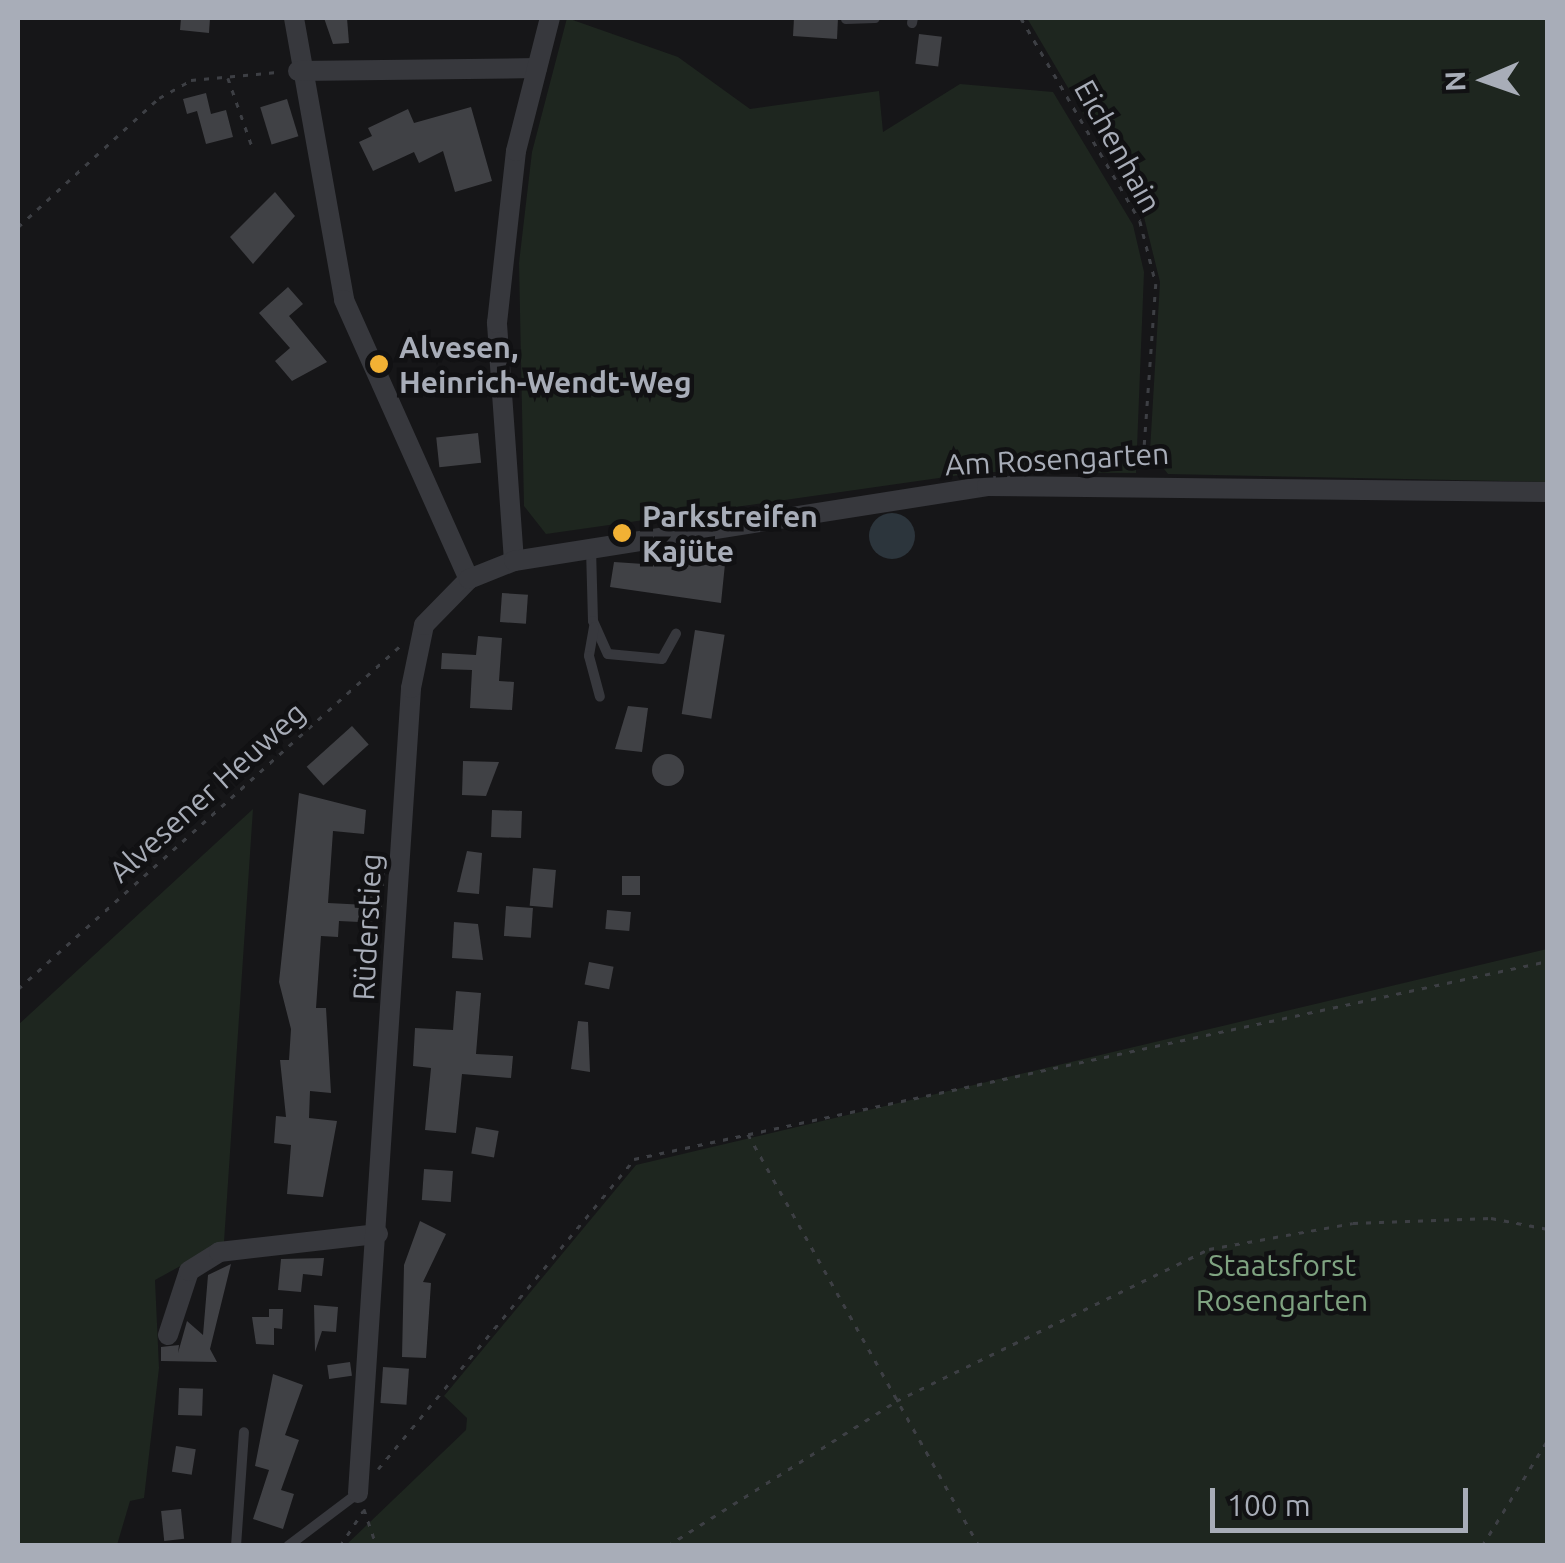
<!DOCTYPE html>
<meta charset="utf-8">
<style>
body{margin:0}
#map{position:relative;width:1565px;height:1563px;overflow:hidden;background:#161618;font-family:Ubuntu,sans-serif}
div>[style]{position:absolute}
.green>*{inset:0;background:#1e261f}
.water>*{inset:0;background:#2c353c}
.round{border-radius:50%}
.building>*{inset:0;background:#404145;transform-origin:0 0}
.path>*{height:2.5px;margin-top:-1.25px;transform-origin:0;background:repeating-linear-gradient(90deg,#3d3f44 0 5px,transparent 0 13px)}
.service>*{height:10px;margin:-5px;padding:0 5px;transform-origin:5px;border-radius:5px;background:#37383d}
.minor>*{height:20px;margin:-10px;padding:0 10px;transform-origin:10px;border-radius:10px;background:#37383d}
.dots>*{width:28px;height:28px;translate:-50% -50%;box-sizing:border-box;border:5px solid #111113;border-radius:50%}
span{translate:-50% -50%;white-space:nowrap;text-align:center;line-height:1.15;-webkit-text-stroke:9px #111113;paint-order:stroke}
.street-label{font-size:30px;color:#a8adb8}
.poi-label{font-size:30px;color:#a8adb8;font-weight:700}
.left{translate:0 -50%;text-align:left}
.park-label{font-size:30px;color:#7fa381}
.frame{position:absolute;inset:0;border:20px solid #a8adb8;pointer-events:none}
.north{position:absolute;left:1435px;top:30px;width:100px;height:100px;-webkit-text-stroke:8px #111113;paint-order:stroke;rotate:268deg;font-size:28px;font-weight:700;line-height:40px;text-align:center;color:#a8adb8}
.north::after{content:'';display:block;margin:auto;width:35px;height:45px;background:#a8adb8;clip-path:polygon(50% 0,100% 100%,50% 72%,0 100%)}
.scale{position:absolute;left:1210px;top:1488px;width:258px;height:45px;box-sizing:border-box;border:5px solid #a8adb8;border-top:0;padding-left:12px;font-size:30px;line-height:35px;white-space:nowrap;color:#a8adb8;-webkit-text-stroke:8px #111113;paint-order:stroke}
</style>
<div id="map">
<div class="green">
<div style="clip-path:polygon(567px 18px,678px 57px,750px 109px,879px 91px,883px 132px,960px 84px,1053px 92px,1133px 225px,1144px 272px,1136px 473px,981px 472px,546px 534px,524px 506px,519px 263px,532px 152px)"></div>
<div style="clip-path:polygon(1027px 18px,1547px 18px,1547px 482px,1168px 474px,1150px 451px,1160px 282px,1144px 217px)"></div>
<div style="clip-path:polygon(253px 809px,224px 1242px,155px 1280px,159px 1368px,144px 1498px,130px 1501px,117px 1545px,18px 1546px,18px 1025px)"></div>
<div style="clip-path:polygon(1547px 949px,1547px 1545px,346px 1545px,466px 1430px,467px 1418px,444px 1396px,636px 1165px)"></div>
</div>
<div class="water">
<div class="round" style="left:869px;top:513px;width:46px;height:46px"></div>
</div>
<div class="building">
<div style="clip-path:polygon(181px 18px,210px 18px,209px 33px,180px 30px)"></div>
<div style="clip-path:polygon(324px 18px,347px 18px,349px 43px,333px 44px)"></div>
<div style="clip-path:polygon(794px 18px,838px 18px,837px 39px,793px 36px)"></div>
<div style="left:919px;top:34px;width:23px;height:30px;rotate:7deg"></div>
<div style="clip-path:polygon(206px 93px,211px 114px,226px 110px,233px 137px,206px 144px,197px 111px,187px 114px,183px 99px)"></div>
<div style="left:287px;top:99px;width:39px;height:28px;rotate:73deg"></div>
<div style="clip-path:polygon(471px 107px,492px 181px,455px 192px,443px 151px,419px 163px,414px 152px,373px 171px,359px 142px,372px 136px,368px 128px,408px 109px,414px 123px)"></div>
<div style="clip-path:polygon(275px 192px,295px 216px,253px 264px,230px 237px)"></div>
<div style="clip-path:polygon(288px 287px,303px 304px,289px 316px,327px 362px,292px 381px,275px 361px,290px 348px,259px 313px)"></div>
<div style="left:478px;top:433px;width:30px;height:42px;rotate:84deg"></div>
<div style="clip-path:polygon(689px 560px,725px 564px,721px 603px,610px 587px,614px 562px,688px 567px)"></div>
<div style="left:502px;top:593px;width:26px;height:29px;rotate:4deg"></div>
<div style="left:695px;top:630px;width:30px;height:85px;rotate:9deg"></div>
<div style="clip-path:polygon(478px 636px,502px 638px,499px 681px,514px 682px,512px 710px,470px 708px,472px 670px,441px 669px,442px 653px,476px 655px)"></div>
<div style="clip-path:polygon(628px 706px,648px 708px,642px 752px,615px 749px)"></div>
<div style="left:352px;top:726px;width:25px;height:61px;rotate:48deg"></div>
<div class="round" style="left:652px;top:754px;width:32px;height:32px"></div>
<div style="clip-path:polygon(463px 761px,499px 762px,486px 796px,462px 795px)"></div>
<div style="clip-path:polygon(299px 793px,366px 810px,364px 834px,333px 831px,328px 903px,367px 905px,367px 862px,386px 863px,380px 923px,339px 921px,338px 937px,321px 936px,316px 1008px,326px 1008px,331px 1093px,310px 1091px,309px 1118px,337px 1121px,323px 1197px,287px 1194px,291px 1145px,274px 1143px,276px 1116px,286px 1117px,280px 1060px,289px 1060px,291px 1029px,279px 982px)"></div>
<div style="left:492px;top:810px;width:30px;height:27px;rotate:2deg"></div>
<div style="clip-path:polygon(467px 851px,482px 853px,479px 894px,457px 892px)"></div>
<div style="left:533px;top:868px;width:23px;height:38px;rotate:5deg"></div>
<div style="left:640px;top:876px;width:19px;height:18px;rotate:90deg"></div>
<div style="left:506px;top:906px;width:27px;height:30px;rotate:4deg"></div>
<div style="left:607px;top:910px;width:24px;height:19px;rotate:5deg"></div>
<div style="clip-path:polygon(454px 922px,478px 924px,483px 960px,452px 958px)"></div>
<div style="left:589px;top:962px;width:25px;height:23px;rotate:11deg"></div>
<div style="clip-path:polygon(456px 991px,481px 993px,476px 1054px,513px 1056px,511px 1078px,462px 1074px,456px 1133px,425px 1130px,431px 1068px,413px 1066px,415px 1028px,453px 1030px)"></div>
<div style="clip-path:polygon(578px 1021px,588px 1022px,590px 1072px,571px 1069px)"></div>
<div style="left:476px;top:1127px;width:23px;height:27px;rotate:10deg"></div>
<div style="left:424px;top:1169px;width:29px;height:31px;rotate:4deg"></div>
<div style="clip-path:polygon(420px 1221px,446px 1234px,423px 1282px,431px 1283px,426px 1358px,402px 1357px,404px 1265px)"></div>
<div style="clip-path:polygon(324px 1258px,322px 1276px,303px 1274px,301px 1292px,278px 1290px,281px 1259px)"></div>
<div style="clip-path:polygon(231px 1264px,210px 1349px,217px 1362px,161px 1361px,161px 1347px,179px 1345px,178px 1353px,187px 1321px,203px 1335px,208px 1275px)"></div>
<div style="clip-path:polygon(314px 1305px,338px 1307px,336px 1332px,322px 1331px,315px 1352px)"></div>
<div style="clip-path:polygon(269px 1309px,283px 1309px,282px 1329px,274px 1328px,274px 1345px,256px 1344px,252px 1317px,269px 1317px)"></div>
<div style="left:350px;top:1362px;width:14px;height:23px;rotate:82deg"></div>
<div style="left:383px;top:1367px;width:26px;height:36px;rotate:4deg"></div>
<div style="clip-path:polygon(273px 1374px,303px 1385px,285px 1435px,299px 1440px,281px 1490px,294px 1494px,283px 1529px,253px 1519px,269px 1470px,255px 1466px)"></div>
<div style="left:179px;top:1388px;width:24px;height:27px;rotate:2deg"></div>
<div style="left:176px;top:1446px;width:20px;height:26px;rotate:9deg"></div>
<div style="left:181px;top:1509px;width:30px;height:20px;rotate:84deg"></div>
</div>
<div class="path">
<div style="left:1021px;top:18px;width:235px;rotate:59.6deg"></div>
<div style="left:1140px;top:221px;width:65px;rotate:75.7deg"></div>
<div style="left:1156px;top:284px;width:182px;rotate:94.1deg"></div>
<div style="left:228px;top:78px;width:72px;rotate:70.6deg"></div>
<div style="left:18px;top:227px;width:191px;rotate:-42.5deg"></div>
<div style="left:159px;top:98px;width:37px;rotate:-29deg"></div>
<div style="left:191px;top:80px;width:86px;rotate:-5.3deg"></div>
<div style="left:18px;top:989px;width:513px;rotate:-41.92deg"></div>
<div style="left:748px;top:1134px;width:472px;rotate:60.7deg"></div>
<div style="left:378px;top:1469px;width:402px;rotate:-50.4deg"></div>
<div style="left:634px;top:1159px;width:935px;rotate:-12.22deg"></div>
<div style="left:364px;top:1509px;width:39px;rotate:71deg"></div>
<div style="left:340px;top:1546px;width:42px;rotate:-56.7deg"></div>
<div style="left:667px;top:1546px;width:271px;rotate:-32.3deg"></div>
<div style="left:896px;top:1401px;width:348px;rotate:-25.9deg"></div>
<div style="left:1209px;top:1249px;width:146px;rotate:-10.2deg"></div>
<div style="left:1353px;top:1223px;width:138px;rotate:-2.1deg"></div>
<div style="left:1491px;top:1218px;width:58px;rotate:10.9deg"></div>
<div style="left:1482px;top:1546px;width:126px;rotate:-58.3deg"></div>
</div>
<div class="service">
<div style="left:846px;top:19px;width:29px;rotate:-2deg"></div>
<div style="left:912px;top:23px;width:5px;rotate:-79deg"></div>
<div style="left:591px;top:549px;width:72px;rotate:88.4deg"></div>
<div style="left:593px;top:621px;width:36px;rotate:66deg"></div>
<div style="left:608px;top:654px;width:54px;rotate:5.3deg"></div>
<div style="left:662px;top:659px;width:29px;rotate:-61deg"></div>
<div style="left:594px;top:627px;width:29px;rotate:100deg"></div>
<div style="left:589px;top:656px;width:42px;rotate:75deg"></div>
<div style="left:236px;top:1546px;width:114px;rotate:-86deg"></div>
<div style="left:288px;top:1546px;width:88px;rotate:-37.1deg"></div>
</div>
<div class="minor">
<div style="left:294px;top:18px;width:286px;rotate:79.9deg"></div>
<div style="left:344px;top:300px;width:306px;rotate:65.9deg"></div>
<div style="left:298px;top:71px;width:239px;rotate:-0.7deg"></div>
<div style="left:514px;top:561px;width:239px;rotate:-94.1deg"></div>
<div style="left:497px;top:323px;width:173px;rotate:-83.7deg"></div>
<div style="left:516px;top:151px;width:137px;rotate:-75.7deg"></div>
<div style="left:168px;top:1335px;width:67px;rotate:-71.8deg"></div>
<div style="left:189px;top:1271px;width:36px;rotate:-32deg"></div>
<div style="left:219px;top:1252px;width:160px;rotate:-6.5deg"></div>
<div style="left:358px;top:1493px;width:807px;rotate:-86.23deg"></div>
<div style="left:411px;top:688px;width:64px;rotate:-78.3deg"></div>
<div style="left:424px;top:625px;width:64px;rotate:-45.6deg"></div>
<div style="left:469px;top:579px;width:48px;rotate:-21.8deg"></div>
<div style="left:514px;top:561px;width:479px;rotate:-9deg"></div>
<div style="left:987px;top:486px;width:561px;rotate:0.61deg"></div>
</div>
<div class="dots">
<div style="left:379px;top:364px;background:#f2b134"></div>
<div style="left:622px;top:533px;background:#f2b134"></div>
</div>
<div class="street-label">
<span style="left:1118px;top:146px;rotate:61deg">Eichenhain</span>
<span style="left:1057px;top:459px;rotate:-3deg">Am Rosengarten</span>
<span style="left:207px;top:792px;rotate:-42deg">Alvesener Heuweg</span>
<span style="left:367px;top:927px;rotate:-87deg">Rüderstieg</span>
</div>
<div class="poi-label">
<span class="left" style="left:399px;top:364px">Alvesen,<br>Heinrich-Wendt-Weg</span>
<span class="left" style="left:642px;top:533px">Parkstreifen<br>Kajüte</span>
</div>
<div class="park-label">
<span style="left:1282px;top:1282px">Staatsforst<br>Rosengarten</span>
</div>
<div class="frame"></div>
<div class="north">N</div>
<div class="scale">100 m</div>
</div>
